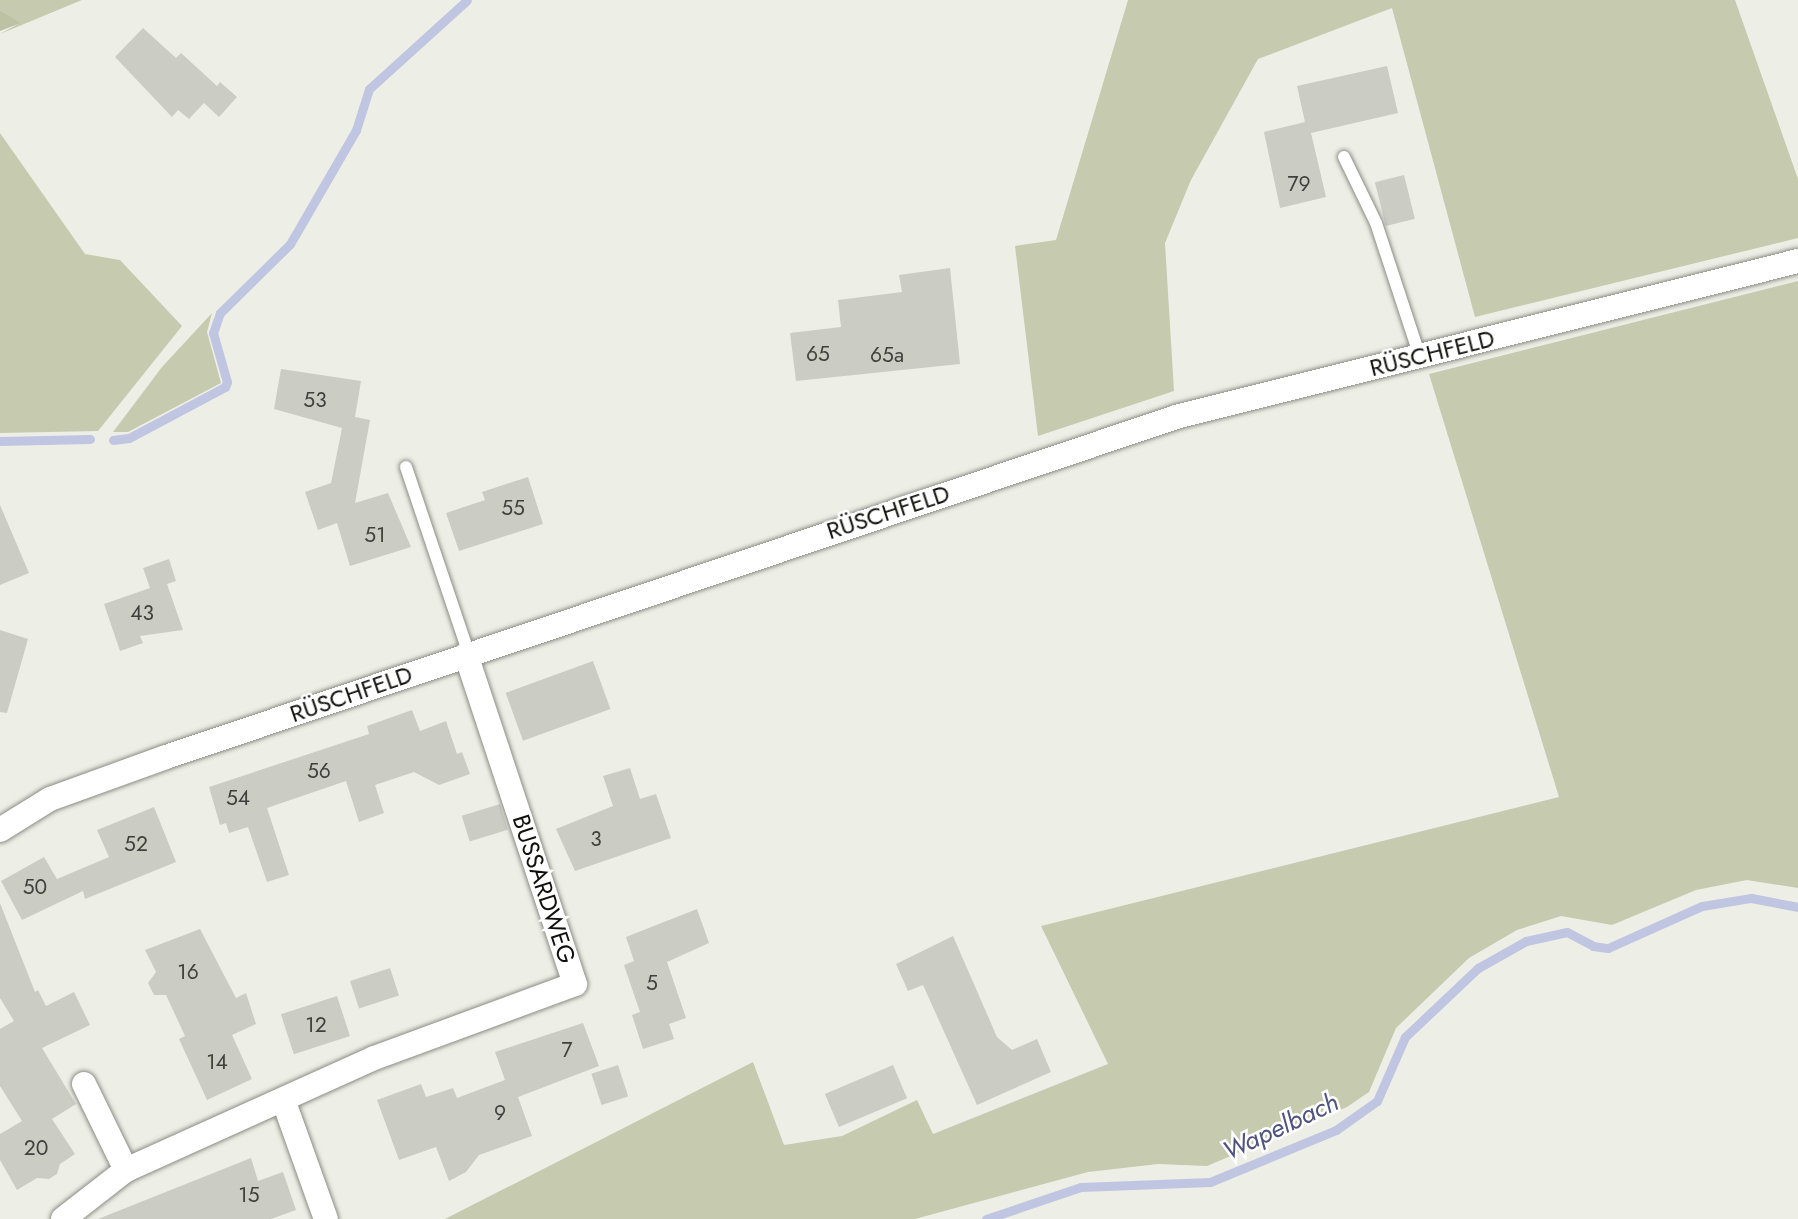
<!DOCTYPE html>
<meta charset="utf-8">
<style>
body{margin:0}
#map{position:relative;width:1798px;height:1219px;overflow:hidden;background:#edefe6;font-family:Jost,sans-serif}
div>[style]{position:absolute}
.green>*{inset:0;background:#c6caaf}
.forest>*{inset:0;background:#bec2a4}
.stream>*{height:9px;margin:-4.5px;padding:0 4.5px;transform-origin:4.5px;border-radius:4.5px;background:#c0c5e2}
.building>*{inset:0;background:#cbccc4;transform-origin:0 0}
.roads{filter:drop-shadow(0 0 2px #8b8c84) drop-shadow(0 0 2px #8b8c84)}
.service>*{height:12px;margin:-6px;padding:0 6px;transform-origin:6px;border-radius:6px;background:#fff}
.minor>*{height:24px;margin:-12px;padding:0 12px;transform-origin:12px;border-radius:12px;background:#fff}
span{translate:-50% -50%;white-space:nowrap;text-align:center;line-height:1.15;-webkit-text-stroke:5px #fff;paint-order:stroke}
.number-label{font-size:21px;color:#3f403c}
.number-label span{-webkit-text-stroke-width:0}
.street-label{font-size:24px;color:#10110e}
.water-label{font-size:26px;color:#4f537f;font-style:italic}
</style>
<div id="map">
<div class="green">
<div style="clip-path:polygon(0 0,82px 0,0 34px,20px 23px,0 10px)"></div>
<div style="clip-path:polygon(1128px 0,1735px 0,1798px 179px,1798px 238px,1475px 317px,1392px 8px,1258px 59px,1191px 180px,1165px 243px,1174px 391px,1038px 436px,1015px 246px,1056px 240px)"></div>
<div style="clip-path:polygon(0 133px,85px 254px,120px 260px,182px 326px,98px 431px,0 433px)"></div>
<div style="clip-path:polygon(1798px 281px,1798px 888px,1747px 880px,1696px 890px,1612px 925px,1561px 916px,1517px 930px,1469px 958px,1396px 1028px,1369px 1092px,1347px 1107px,1207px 1166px,1158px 1164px,1088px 1172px,915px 1219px,445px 1219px,753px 1062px,784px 1145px,842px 1136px,917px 1100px,933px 1134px,1108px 1064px,1041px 926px,1559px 797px,1429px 374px)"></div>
<div style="clip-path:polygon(212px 313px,207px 332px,221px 383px,128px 432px,113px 432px,162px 367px)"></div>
</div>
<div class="forest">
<div style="clip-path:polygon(0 10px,21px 23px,0 31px)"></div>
</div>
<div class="stream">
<div style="left:113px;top:440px;width:16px;rotate:-7deg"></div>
<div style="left:129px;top:438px;width:109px;rotate:-28deg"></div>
<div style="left:225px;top:387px;width:5px;rotate:-68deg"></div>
<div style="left:227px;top:382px;width:51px;rotate:-105.9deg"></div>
<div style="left:213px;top:333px;width:21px;rotate:-71deg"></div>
<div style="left:220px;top:313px;width:98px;rotate:-44.6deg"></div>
<div style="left:290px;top:244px;width:132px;rotate:-59.9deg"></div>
<div style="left:356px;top:130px;width:43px;rotate:-72.4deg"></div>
<div style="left:369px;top:89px;width:132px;rotate:-42.2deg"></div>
<div style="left:0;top:441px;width:90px;rotate:-1.3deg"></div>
<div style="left:986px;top:1219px;width:100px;rotate:-18.6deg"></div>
<div style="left:1081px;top:1187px;width:129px;rotate:-2.2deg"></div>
<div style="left:1210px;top:1182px;width:136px;rotate:-22.4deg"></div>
<div style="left:1336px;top:1130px;width:50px;rotate:-35.3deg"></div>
<div style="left:1377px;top:1101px;width:70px;rotate:-66.4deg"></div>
<div style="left:1405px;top:1037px;width:100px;rotate:-43.4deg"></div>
<div style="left:1478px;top:968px;width:55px;rotate:-29.4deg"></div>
<div style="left:1526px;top:941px;width:42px;rotate:-12.4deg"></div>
<div style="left:1567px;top:932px;width:30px;rotate:28deg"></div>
<div style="left:1593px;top:946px;width:15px;rotate:8deg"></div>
<div style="left:1608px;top:948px;width:103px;rotate:-24.1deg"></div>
<div style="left:1702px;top:906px;width:50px;rotate:-9.3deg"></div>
<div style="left:1751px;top:898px;width:48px;rotate:10.8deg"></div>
</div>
<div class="building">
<div style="clip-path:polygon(143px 28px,176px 58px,181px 53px,217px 86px,220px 82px,237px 97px,219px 117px,204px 103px,189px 119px,178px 110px,172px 117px,115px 57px)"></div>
<div style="clip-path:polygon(1387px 66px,1398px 113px,1311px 133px,1326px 197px,1280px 208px,1264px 132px,1305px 122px,1297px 86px)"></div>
<div style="left:1404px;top:175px;width:45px;height:30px;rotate:76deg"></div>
<div style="clip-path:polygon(950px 268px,960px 364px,796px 381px,790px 333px,841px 327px,838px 300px,902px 292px,899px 275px)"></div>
<div style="clip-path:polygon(281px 369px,361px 381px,355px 417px,370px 420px,355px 503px,388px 493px,411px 547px,350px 566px,337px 523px,318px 530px,305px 492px,331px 483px,342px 428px,274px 409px)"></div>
<div style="clip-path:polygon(528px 477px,543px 524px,459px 551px,446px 513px,485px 500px,482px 492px)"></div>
<div style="clip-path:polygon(0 505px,29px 573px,0 585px)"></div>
<div style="clip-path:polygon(169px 559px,176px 581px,167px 584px,183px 630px,140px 636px,143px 643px,120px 651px,104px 604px,150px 588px,143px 568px)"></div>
<div style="clip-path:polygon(0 630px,28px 639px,7px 713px,0 712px)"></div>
<div style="left:593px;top:661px;width:51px;height:93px;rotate:70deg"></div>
<div style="clip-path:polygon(412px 710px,420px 731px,446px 721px,457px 754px,462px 752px,470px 774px,439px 785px,414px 772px,375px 785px,384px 813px,359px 822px,346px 781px,267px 808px,289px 875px,267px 882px,248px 827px,229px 833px,226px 823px,220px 825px,209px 787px,369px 734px,367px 726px)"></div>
<div style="clip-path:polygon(630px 768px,640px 799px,656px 794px,671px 838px,575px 871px,556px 829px,613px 806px,603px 776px)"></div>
<div style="left:500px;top:804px;width:27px;height:40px;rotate:73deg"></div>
<div style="clip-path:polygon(154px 807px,176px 862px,85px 899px,83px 891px,22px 920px,1px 881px,44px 857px,57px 879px,109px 857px,97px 830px)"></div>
<div style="clip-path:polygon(0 903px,35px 992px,38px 990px,46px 1006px,74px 992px,90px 1025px,42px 1048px,76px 1104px,52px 1119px,75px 1154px,60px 1164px,57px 1174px,49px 1179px,37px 1178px,17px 1190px,0 1160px,0 1134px,22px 1121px,0 1086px,0 1029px,14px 1021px,0 998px)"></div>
<div style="clip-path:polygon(697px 909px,709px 943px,667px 962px,686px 1018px,669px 1024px,674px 1039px,643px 1049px,632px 1015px,640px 1012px,624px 965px,634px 961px,626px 937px)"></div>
<div style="clip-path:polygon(200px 929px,236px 998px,246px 993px,256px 1024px,232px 1035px,252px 1079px,207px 1100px,179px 1039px,185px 1036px,166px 995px,154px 995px,148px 983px,156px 972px,145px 950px)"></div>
<div style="clip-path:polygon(953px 936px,997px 1037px,1012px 1050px,1037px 1039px,1051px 1072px,977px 1105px,923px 985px,908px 991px,896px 964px)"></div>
<div style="left:390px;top:968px;width:29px;height:42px;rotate:72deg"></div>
<div style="left:337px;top:996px;width:42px;height:59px;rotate:72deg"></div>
<div style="clip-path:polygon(583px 1023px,599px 1066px,518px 1097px,532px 1136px,479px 1155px,466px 1172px,449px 1181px,436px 1147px,399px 1160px,377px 1100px,421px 1084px,426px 1097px,453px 1088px,457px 1098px,505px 1080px,495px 1052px)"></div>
<div style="left:618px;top:1065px;width:33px;height:28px;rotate:72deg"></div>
<div style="left:893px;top:1065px;width:36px;height:74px;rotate:67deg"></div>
<div style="clip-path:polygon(251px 1158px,258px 1181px,283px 1172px,296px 1210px,271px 1219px,98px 1219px)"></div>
</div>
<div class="roads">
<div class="service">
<div style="left:1344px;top:157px;width:73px;rotate:64.1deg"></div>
<div style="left:1376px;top:223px;width:141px;rotate:71.8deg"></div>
<div style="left:406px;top:467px;width:197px;rotate:71.4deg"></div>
</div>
<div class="minor">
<div style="left:0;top:830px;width:59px;rotate:-31.8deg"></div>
<div style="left:50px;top:799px;width:123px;rotate:-19.9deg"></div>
<div style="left:166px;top:757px;width:1066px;rotate:-18.6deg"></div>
<div style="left:1176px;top:417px;width:641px;rotate:-14.08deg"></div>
<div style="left:84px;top:1084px;width:96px;rotate:64deg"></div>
<div style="left:284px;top:1102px;width:124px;rotate:70.3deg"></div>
<div style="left:63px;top:1219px;width:80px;rotate:-37.9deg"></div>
<div style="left:126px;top:1170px;width:272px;rotate:-24.3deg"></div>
<div style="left:374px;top:1058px;width:214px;rotate:-20.2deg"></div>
<div style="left:575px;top:984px;width:347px;rotate:-108.3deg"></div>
</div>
</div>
<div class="number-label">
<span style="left:1299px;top:184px">79</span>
<span style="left:818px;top:354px">65</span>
<span style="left:887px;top:355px">65a</span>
<span style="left:315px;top:400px">53</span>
<span style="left:513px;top:508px">55</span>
<span style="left:375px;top:535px">51</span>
<span style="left:142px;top:613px">43</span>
<span style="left:319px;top:771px">56</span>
<span style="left:238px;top:798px">54</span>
<span style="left:596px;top:839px">3</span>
<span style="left:136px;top:844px">52</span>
<span style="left:35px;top:887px">50</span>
<span style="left:188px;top:972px">16</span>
<span style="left:652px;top:983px">5</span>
<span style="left:316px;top:1025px">12</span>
<span style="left:567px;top:1050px">7</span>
<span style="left:217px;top:1062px">14</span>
<span style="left:500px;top:1113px">9</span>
<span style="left:36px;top:1148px">20</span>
<span style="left:249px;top:1195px">15</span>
</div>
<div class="street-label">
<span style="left:1432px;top:353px;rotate:-14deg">RÜSCHFELD</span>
<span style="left:888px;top:512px;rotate:-18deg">RÜSCHFELD</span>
<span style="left:351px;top:694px;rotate:-19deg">RÜSCHFELD</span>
<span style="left:544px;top:889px;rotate:72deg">BUSSARDWEG</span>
</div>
<div class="water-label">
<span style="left:1281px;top:1127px;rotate:-25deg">Wapelbach</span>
</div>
</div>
